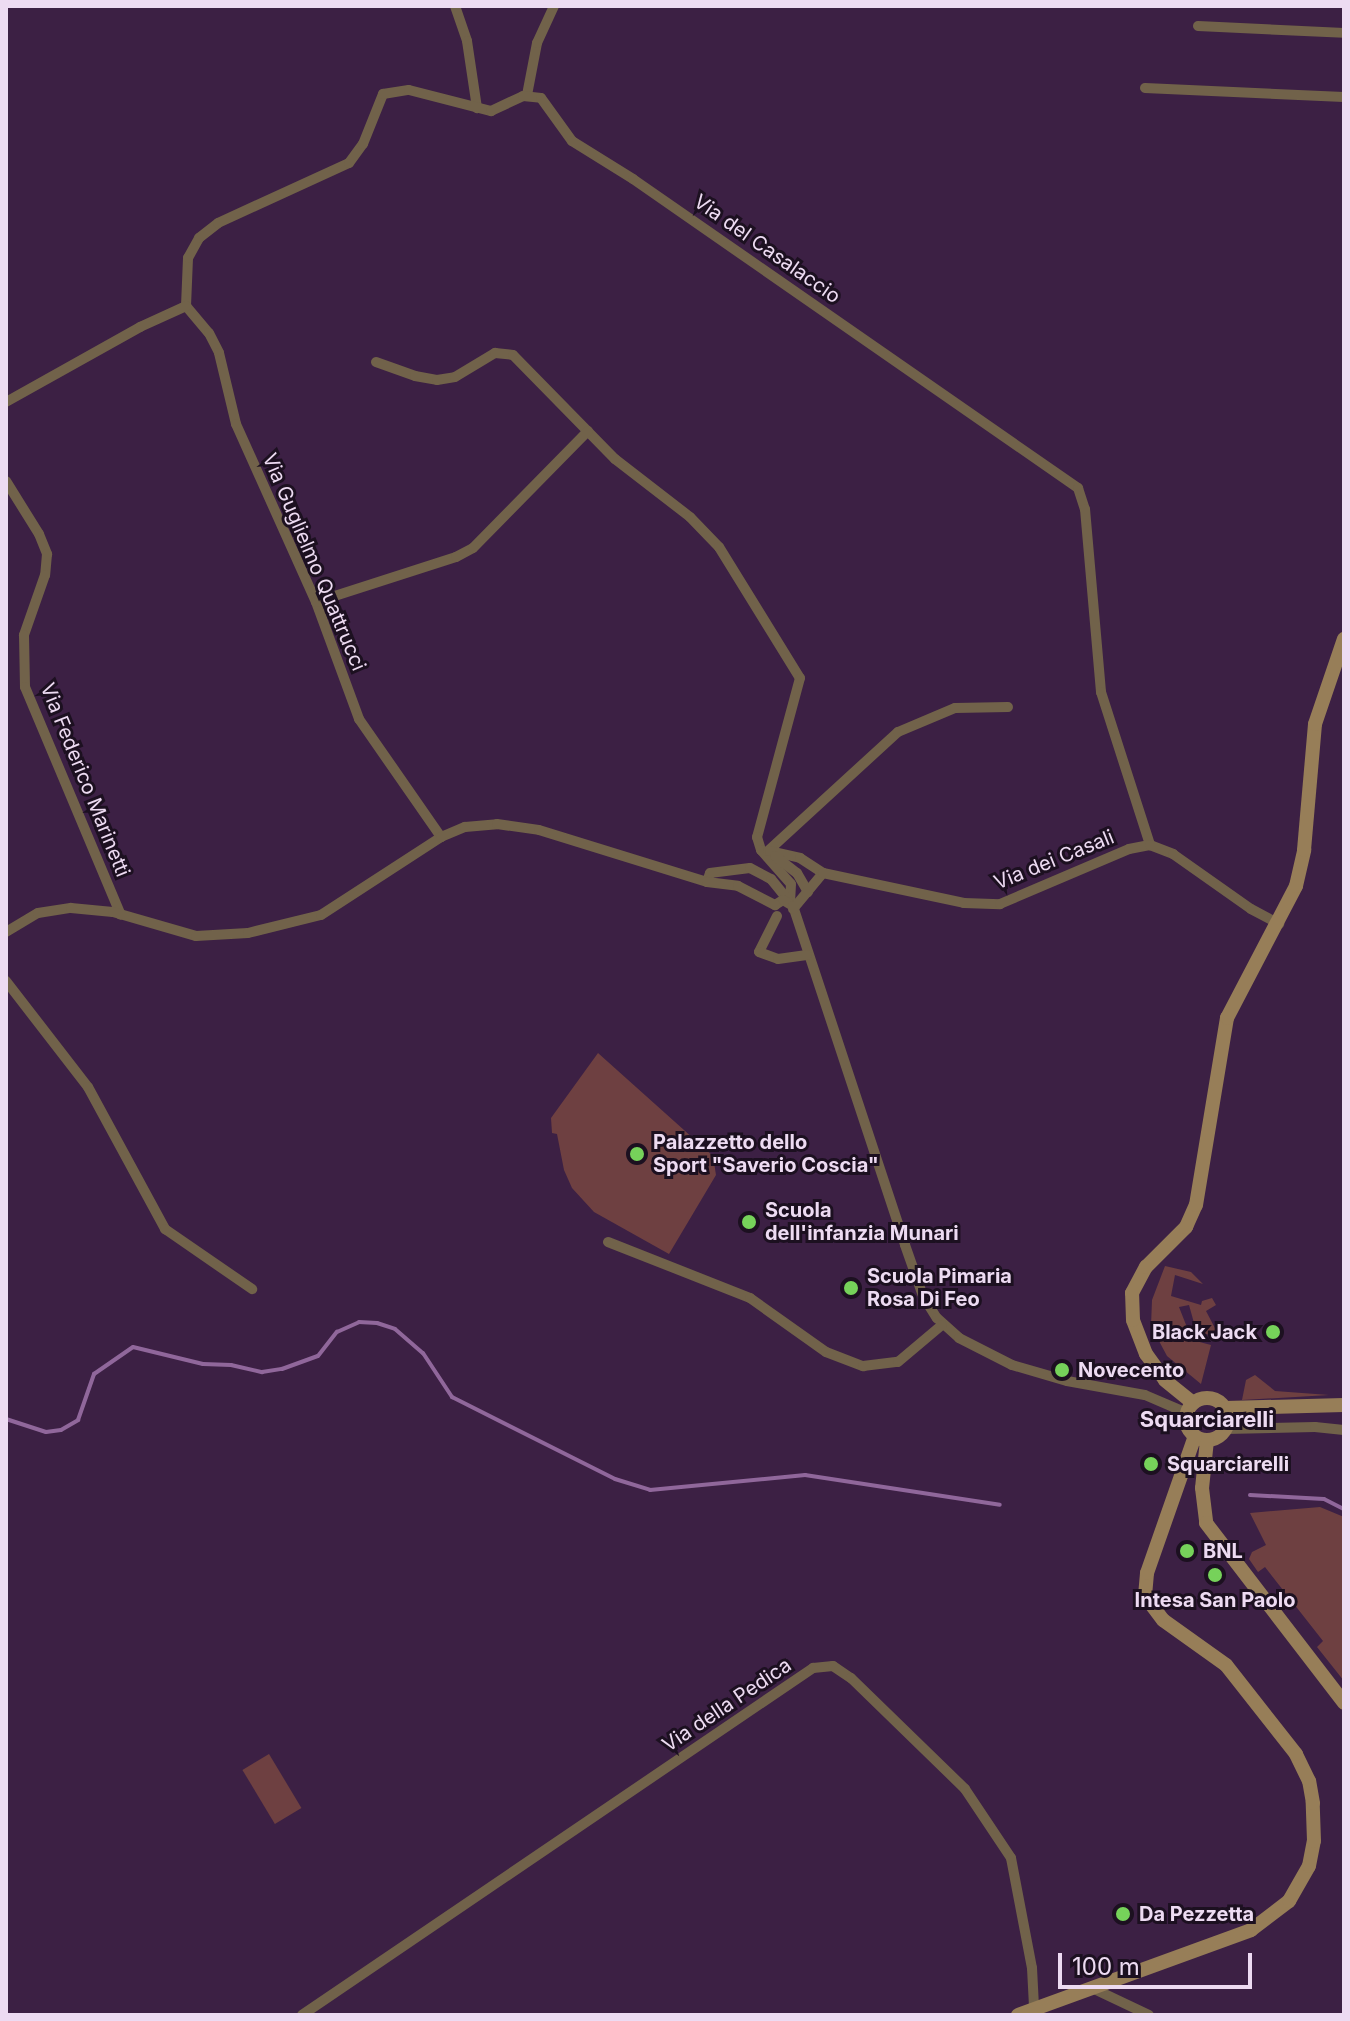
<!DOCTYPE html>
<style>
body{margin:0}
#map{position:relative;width:1350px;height:2021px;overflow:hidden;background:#3c2044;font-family:Inter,sans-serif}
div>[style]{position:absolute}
.green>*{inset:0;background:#6e4041;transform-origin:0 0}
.stream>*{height:4px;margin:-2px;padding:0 2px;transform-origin:2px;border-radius:2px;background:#90679b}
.minor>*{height:10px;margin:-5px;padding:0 5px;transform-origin:5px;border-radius:5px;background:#71624a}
.secondary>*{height:14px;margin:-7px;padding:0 7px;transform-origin:7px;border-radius:7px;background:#977e58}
.secondary>.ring{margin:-7px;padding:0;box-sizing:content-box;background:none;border:14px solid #977e58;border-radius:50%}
.dots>*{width:22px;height:22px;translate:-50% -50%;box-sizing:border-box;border:4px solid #1c1020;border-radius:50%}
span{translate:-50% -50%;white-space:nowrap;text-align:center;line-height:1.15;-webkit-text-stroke:6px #1c1020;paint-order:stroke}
.street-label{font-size:20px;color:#eddbf2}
.poi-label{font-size:20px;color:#eddbf2;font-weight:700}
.left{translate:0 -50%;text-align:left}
.right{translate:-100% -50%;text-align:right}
.neighbourhood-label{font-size:22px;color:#eddbf2;font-weight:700}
.frame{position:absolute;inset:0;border:8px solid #eddbf2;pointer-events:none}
.scale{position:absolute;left:1058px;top:1953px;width:194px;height:36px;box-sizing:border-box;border:4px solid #eddbf2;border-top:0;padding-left:10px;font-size:24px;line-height:28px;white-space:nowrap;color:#eddbf2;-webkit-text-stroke:6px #1c1020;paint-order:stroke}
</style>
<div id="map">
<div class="green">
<div style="clip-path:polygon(598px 1053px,713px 1156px,716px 1175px,669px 1254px,594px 1212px,572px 1188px,564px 1170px,557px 1134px,552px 1133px,551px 1118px)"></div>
<div style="clip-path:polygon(1165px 1266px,1191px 1272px,1203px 1284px,1175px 1275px,1171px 1296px,1201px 1305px,1202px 1301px,1212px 1298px,1216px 1305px,1206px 1311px,1217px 1332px,1214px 1337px,1196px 1330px,1189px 1305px,1179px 1307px,1192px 1340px,1211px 1345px,1201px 1384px,1167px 1356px,1151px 1326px,1152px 1300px)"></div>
<div style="clip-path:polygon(1255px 1375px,1275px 1391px,1329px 1395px,1242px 1400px,1246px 1380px)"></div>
<div style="clip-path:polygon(1320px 1507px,1344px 1517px,1344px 1681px,1317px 1647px,1323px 1641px,1265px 1567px,1258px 1572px,1249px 1559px,1252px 1552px,1266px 1545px,1250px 1513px)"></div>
<div style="left:269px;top:1754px;width:63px;height:31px;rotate:59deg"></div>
</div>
<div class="stream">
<div style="left:6px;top:1419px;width:42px;rotate:18deg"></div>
<div style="left:46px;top:1432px;width:15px;rotate:-8deg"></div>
<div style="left:61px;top:1430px;width:20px;rotate:-30deg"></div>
<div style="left:78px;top:1420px;width:49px;rotate:-70.8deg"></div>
<div style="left:94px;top:1374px;width:47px;rotate:-34.7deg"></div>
<div style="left:133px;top:1347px;width:72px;rotate:13.7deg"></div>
<div style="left:203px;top:1364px;width:28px;rotate:2deg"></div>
<div style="left:231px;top:1365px;width:32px;rotate:13deg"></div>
<div style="left:262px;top:1372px;width:20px;rotate:-9deg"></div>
<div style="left:282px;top:1369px;width:38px;rotate:-20deg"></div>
<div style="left:318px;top:1356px;width:31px;rotate:-52deg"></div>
<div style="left:337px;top:1332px;width:24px;rotate:-24deg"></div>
<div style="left:359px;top:1322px;width:18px;rotate:3deg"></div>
<div style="left:377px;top:1323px;width:19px;rotate:18deg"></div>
<div style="left:395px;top:1329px;width:37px;rotate:41deg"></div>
<div style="left:423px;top:1353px;width:53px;rotate:56.6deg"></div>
<div style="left:452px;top:1397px;width:182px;rotate:26.7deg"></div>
<div style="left:615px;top:1479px;width:37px;rotate:17deg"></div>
<div style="left:650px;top:1490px;width:156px;rotate:-5.5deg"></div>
<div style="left:805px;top:1475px;width:197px;rotate:8.7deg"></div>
<div style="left:1250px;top:1495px;width:74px;rotate:3.1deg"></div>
<div style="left:1324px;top:1499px;width:22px;rotate:27deg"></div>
</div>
<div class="minor">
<div style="left:455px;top:6px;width:37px;rotate:71deg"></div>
<div style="left:467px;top:41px;width:68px;rotate:81.5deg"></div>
<div style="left:1198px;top:26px;width:146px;rotate:2.7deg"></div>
<div style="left:1145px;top:88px;width:199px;rotate:2.6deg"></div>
<div style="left:527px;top:95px;width:53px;rotate:-79.1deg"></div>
<div style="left:537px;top:43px;width:41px;rotate:-65.3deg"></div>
<div style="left:186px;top:306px;width:48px;rotate:-87.6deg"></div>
<div style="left:188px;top:258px;width:23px;rotate:-61deg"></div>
<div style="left:199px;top:238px;width:24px;rotate:-38deg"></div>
<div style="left:218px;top:223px;width:144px;rotate:-24.6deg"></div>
<div style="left:349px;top:163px;width:24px;rotate:-54deg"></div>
<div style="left:363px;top:144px;width:54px;rotate:-68.2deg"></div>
<div style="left:383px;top:94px;width:26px;rotate:-9deg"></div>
<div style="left:409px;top:90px;width:85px;rotate:14.4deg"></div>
<div style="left:491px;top:111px;width:35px;rotate:-25deg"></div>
<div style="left:523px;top:96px;width:18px;rotate:6deg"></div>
<div style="left:541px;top:98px;width:53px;rotate:54.2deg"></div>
<div style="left:572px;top:141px;width:72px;rotate:31.9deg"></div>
<div style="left:633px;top:179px;width:542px;rotate:34.78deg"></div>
<div style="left:1078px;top:488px;width:22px;rotate:72deg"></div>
<div style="left:1085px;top:509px;width:184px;rotate:85deg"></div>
<div style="left:1101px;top:692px;width:161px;rotate:72.2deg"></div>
<div style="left:186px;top:306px;width:35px;rotate:50deg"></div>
<div style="left:209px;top:333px;width:22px;rotate:63deg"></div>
<div style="left:219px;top:353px;width:73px;rotate:76.5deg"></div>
<div style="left:236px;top:424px;width:195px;rotate:65.8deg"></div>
<div style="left:316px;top:602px;width:125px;rotate:69.8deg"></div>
<div style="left:359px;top:719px;width:144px;rotate:55.2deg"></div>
<div style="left:376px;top:362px;width:41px;rotate:19.7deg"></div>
<div style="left:415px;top:376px;width:22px;rotate:10deg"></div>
<div style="left:437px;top:380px;width:18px;rotate:-9deg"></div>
<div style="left:455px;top:377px;width:47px;rotate:-31deg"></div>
<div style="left:495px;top:353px;width:18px;rotate:6deg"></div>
<div style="left:513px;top:355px;width:146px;rotate:45.6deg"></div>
<div style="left:615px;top:459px;width:95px;rotate:37.7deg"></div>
<div style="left:690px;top:517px;width:42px;rotate:46deg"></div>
<div style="left:719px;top:547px;width:154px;rotate:58.3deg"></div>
<div style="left:800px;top:678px;width:165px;rotate:105.1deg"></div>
<div style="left:757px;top:837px;width:14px;rotate:73deg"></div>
<div style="left:761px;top:850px;width:45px;rotate:48.6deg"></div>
<div style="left:791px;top:884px;width:18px;rotate:93deg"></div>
<div style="left:6px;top:402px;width:154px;rotate:-29.2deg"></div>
<div style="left:140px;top:327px;width:51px;rotate:-24.5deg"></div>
<div style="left:6px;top:481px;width:62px;rotate:58.1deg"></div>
<div style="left:39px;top:534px;width:22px;rotate:68deg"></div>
<div style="left:47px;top:554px;width:21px;rotate:95deg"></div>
<div style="left:45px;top:575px;width:64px;rotate:109.3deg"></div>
<div style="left:24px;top:635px;width:52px;rotate:88.9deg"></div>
<div style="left:25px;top:687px;width:247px;rotate:67.2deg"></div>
<div style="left:316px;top:602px;width:147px;rotate:-17.8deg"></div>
<div style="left:456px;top:557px;width:19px;rotate:-28deg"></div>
<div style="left:473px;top:548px;width:164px;rotate:-45.5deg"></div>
<div style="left:768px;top:851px;width:176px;rotate:-42.5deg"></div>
<div style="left:898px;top:732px;width:62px;rotate:-22.8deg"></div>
<div style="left:955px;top:708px;width:53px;rotate:-1.1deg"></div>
<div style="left:770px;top:851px;width:31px;rotate:13deg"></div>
<div style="left:800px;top:858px;width:27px;rotate:33deg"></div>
<div style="left:775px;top:856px;width:28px;rotate:38deg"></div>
<div style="left:797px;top:873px;width:22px;rotate:60deg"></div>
<div style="left:707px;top:882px;width:9px;rotate:-72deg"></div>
<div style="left:710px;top:873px;width:40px;rotate:-7.1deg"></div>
<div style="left:750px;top:868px;width:24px;rotate:28deg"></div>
<div style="left:771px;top:879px;width:28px;rotate:51deg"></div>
<div style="left:775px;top:905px;width:9px;rotate:-32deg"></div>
<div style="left:783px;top:900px;width:12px;rotate:31deg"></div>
<div style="left:793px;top:906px;width:357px;rotate:71.7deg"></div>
<div style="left:905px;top:1245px;width:54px;rotate:70.6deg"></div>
<div style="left:923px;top:1296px;width:26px;rotate:58deg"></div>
<div style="left:937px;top:1318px;width:30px;rotate:42deg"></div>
<div style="left:959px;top:1338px;width:59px;rotate:27deg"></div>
<div style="left:1012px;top:1365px;width:57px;rotate:16.2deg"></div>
<div style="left:1067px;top:1381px;width:79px;rotate:10.2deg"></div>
<div style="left:1145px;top:1395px;width:46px;rotate:23.2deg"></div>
<div style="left:793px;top:909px;width:47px;rotate:-50.2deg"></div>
<div style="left:823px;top:873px;width:144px;rotate:12deg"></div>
<div style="left:964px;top:903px;width:36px;rotate:2deg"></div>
<div style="left:1000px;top:904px;width:140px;rotate:-23.1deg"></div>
<div style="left:1129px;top:849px;width:21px;rotate:-11deg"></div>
<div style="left:1150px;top:845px;width:25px;rotate:21deg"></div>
<div style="left:1173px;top:854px;width:95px;rotate:35.2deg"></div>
<div style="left:1251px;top:909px;width:32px;rotate:28deg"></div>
<div style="left:777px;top:916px;width:40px;rotate:116.6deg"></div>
<div style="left:759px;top:952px;width:20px;rotate:20deg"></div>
<div style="left:778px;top:959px;width:29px;rotate:-8deg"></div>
<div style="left:6px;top:932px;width:37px;rotate:-31deg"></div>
<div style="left:38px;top:913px;width:33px;rotate:-9deg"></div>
<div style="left:71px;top:908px;width:42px;rotate:5.4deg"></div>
<div style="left:113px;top:912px;width:86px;rotate:16.1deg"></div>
<div style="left:196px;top:936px;width:52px;rotate:-3.3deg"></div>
<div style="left:248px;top:933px;width:75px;rotate:-13.9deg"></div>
<div style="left:321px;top:915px;width:143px;rotate:-33deg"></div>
<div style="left:441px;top:837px;width:26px;rotate:-23deg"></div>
<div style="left:465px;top:827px;width:32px;rotate:-5deg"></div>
<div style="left:497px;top:824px;width:42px;rotate:8.1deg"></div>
<div style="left:539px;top:830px;width:176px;rotate:17.2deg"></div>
<div style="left:707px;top:882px;width:31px;rotate:7deg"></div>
<div style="left:738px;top:886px;width:42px;rotate:27.2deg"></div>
<div style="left:6px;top:981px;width:134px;rotate:52.3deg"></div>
<div style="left:88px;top:1087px;width:162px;rotate:61.5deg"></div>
<div style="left:165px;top:1229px;width:106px;rotate:34.6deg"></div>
<div style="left:608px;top:1242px;width:153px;rotate:21.5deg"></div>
<div style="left:750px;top:1298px;width:93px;rotate:35.4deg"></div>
<div style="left:826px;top:1352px;width:40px;rotate:21deg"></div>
<div style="left:863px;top:1366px;width:35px;rotate:-7deg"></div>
<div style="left:898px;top:1362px;width:57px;rotate:-40.1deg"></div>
<div style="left:1226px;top:1429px;width:89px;rotate:-1.3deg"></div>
<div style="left:1315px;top:1427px;width:29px;rotate:6deg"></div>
<div style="left:1092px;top:1988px;width:63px;rotate:25.3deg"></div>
<div style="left:302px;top:2015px;width:618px;rotate:-34.18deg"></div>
<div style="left:813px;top:1668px;width:20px;rotate:-6deg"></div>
<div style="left:833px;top:1666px;width:22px;rotate:34deg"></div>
<div style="left:851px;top:1678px;width:159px;rotate:44.2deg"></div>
<div style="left:965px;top:1789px;width:83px;rotate:56.3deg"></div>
<div style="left:1011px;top:1858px;width:112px;rotate:79.2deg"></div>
<div style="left:1032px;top:1968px;width:39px;rotate:87deg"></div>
</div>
<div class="secondary">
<div class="ring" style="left:1186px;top:1398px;width:28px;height:28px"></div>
<div style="left:1193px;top:1403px;width:36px;rotate:-141deg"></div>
<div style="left:1165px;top:1380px;width:32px;rotate:-126deg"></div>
<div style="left:1146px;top:1354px;width:36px;rotate:-111deg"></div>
<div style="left:1133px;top:1320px;width:27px;rotate:-92deg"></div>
<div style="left:1132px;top:1293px;width:30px;rotate:-62deg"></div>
<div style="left:1146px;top:1267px;width:57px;rotate:-45deg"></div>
<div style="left:1186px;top:1227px;width:24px;rotate:-66deg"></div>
<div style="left:1196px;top:1205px;width:190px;rotate:-80.6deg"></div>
<div style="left:1227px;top:1018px;width:149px;rotate:-62.4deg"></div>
<div style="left:1296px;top:886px;width:37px;rotate:-77deg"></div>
<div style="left:1304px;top:850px;width:126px;rotate:-85deg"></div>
<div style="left:1315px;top:724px;width:90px;rotate:-71.2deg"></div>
<div style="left:1225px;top:1408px;width:119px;rotate:-1.4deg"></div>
<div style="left:1207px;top:1440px;width:48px;rotate:95.9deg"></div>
<div style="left:1202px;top:1488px;width:35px;rotate:83deg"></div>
<div style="left:1206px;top:1523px;width:227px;rotate:52.5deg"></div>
<div style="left:1018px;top:2015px;width:248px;rotate:-20deg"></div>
<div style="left:1251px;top:1930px;width:48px;rotate:-37.3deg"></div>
<div style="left:1289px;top:1901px;width:40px;rotate:-60.3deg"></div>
<div style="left:1309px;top:1866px;width:25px;rotate:-79deg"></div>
<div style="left:1314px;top:1841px;width:38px;rotate:-92deg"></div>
<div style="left:1313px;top:1803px;width:22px;rotate:-100deg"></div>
<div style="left:1309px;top:1781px;width:30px;rotate:-116deg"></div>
<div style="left:1296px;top:1754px;width:113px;rotate:-128.2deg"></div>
<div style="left:1226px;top:1665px;width:77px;rotate:-144.5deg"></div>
<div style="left:1163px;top:1620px;width:30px;rotate:-127deg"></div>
<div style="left:1145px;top:1596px;width:23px;rotate:-85deg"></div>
<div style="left:1147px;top:1573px;width:145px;rotate:-70.7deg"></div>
</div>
<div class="dots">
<div style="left:637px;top:1154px;background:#76d25a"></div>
<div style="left:749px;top:1222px;background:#76d25a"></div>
<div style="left:851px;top:1288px;background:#76d25a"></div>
<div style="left:1273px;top:1332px;background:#76d25a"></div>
<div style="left:1062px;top:1370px;background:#76d25a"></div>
<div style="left:1151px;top:1464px;background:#76d25a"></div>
<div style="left:1187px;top:1551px;background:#76d25a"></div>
<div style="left:1215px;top:1575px;background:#76d25a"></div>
<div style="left:1123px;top:1914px;background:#76d25a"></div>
</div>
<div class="street-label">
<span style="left:767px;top:249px;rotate:35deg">Via del Casalaccio</span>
<span style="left:314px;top:562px;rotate:67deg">Via Guglielmo Quattrucci</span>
<span style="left:85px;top:780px;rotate:68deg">Via Federico Marinetti</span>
<span style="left:1054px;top:860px;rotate:-22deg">Via dei Casali</span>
<span style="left:727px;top:1705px;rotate:-34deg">Via della Pedica</span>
</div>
<div class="poi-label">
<span class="left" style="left:653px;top:1154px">Palazzetto dello<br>Sport "Saverio Coscia"</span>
<span class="left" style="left:765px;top:1222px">Scuola<br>dell'infanzia Munari</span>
<span class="left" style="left:867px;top:1288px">Scuola Pimaria<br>Rosa Di Feo</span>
<span class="right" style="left:1257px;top:1332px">Black Jack</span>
<span class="left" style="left:1078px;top:1370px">Novecento</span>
<span class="left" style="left:1167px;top:1464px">Squarciarelli</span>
<span class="left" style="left:1203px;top:1551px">BNL</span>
<span style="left:1215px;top:1600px">Intesa San Paolo</span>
<span class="left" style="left:1139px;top:1914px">Da Pezzetta</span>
</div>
<div class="neighbourhood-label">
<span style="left:1207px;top:1420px">Squarciarelli</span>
</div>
<div class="frame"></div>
<div class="scale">100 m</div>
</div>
